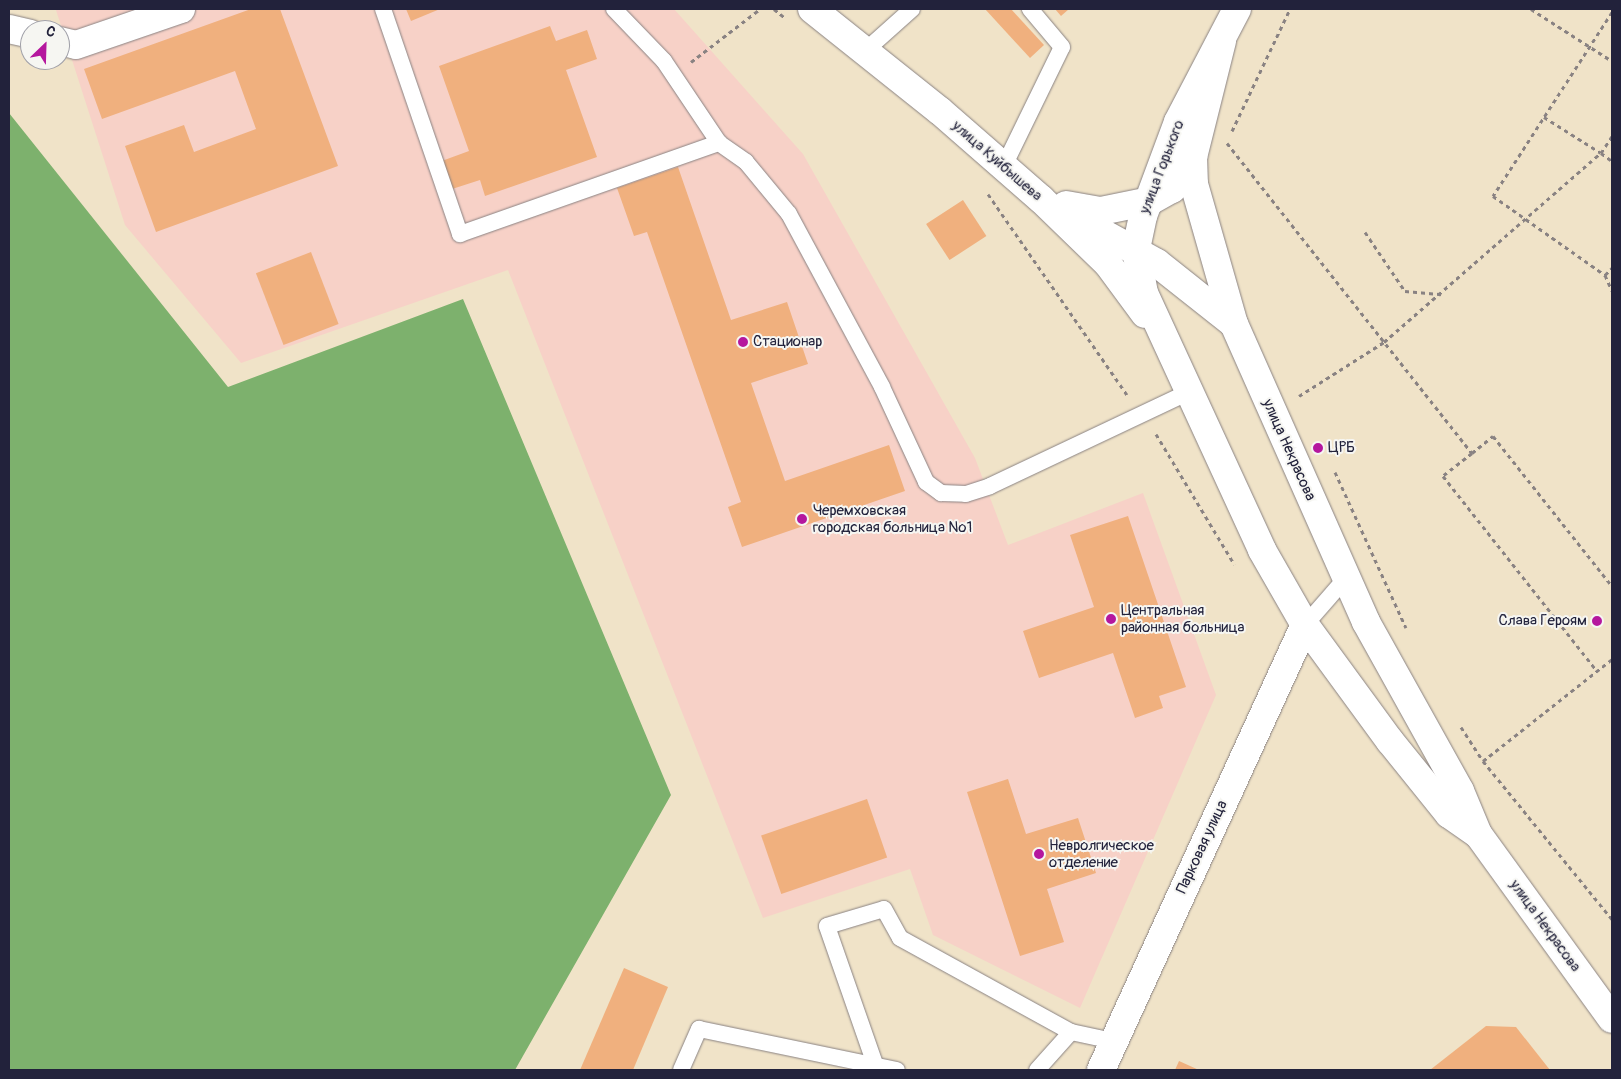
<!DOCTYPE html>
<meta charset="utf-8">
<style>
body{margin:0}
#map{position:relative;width:1621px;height:1079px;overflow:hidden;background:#f0e3c8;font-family:Pangolin,sans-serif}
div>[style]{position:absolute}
.built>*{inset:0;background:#f7d1c7}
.forest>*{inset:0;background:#7db16d}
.building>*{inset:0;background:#f0b07e;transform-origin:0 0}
.path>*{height:3px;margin-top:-1.5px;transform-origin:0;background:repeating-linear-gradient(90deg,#898282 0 4px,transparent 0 8px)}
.roads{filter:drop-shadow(0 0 1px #898282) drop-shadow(0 0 1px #898282)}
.lane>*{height:16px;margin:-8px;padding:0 8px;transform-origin:8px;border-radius:8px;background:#fff}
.street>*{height:28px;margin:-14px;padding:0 14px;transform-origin:14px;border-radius:14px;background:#fff}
.secondary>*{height:28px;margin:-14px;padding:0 14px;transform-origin:14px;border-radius:14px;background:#fff}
.dots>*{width:14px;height:14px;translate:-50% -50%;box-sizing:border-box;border:2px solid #f6f6f2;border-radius:50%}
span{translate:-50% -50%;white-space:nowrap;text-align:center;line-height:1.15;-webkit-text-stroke:4px #f6f6f2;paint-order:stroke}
.street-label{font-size:15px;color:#22223b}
.poi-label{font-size:15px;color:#22223b}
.left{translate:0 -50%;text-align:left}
.right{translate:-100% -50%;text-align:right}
.frame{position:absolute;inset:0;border:10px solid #22223b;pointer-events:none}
.north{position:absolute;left:20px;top:20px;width:50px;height:50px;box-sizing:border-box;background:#f6f6f2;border:1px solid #a1a1a9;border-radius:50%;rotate:24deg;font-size:14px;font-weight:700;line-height:20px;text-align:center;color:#22223b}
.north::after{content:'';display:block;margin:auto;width:18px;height:22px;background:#b5179e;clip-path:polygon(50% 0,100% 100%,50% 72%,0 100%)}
</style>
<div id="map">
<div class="built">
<div style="clip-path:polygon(60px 9px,674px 9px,803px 154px,975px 458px,1008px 545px,1143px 493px,1216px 695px,1080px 1008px,933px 935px,910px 869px,763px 918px,508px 270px,241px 363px,125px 225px,56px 10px)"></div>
</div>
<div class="forest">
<div style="clip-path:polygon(9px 113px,228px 387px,463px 299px,671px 795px,515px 1070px,9px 1070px)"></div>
</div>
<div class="building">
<div style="clip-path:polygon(251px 9px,280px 9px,338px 166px,156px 232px,125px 146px,184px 125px,194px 152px,256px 129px,235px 71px,102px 119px,84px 69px)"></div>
<div style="clip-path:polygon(406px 9px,440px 9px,411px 21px)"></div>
<div style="clip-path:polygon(985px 9px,1011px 9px,1044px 45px,1030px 58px)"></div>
<div style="clip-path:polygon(1055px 9px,1069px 9px,1061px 16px)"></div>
<div style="clip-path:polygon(550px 26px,556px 41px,587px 30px,597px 59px,566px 70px,597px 157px,485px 196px,480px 180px,449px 190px,439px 162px,469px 151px,439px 66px)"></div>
<div style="clip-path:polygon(678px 167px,731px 320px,787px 302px,808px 364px,751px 383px,785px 481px,889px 445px,905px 491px,742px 547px,728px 507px,741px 502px,647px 232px,634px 236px,617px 188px)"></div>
<div style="left:963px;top:200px;width:43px;height:44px;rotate:57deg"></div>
<div style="left:311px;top:252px;width:77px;height:59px;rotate:69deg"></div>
<div style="clip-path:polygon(1128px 516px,1186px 687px,1159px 696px,1163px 708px,1135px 718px,1113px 653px,1039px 678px,1023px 631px,1094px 607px,1070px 535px)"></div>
<div style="clip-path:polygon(1008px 779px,1026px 834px,1078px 818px,1096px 873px,1047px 889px,1064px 942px,1020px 956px,967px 792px)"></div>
<div style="left:867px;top:799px;width:62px;height:112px;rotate:71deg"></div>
<div style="clip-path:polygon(624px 968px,668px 987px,633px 1070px,580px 1070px)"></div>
<div style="clip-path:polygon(1486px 1026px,1516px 1027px,1550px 1070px,1430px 1070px)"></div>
<div style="clip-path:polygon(1179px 1061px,1199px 1070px,1175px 1070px)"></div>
</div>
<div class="path">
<div style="left:774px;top:9px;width:13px;rotate:39deg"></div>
<div style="left:1531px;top:9px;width:96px;rotate:32.7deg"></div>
<div style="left:1612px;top:12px;width:219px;rotate:122.9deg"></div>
<div style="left:1493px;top:196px;width:137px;rotate:35.2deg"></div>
<div style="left:1605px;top:275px;width:17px;rotate:66deg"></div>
<div style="left:691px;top:62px;width:87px;rotate:-37.5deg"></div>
<div style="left:1544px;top:117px;width:67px;rotate:32.3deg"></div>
<div style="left:1601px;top:153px;width:20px;rotate:-57deg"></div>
<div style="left:1232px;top:131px;width:135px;rotate:-64.6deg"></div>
<div style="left:1227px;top:143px;width:395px;rotate:51.7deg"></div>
<div style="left:1472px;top:453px;width:27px;rotate:-39deg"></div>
<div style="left:1493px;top:436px;width:191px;rotate:51.6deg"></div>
<div style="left:988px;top:194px;width:244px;rotate:55.3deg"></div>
<div style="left:1365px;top:232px;width:71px;rotate:55.9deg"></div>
<div style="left:1405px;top:291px;width:37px;rotate:5deg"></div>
<div style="left:1605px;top:275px;width:10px;rotate:-45deg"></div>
<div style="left:1299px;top:396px;width:101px;rotate:-32.4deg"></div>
<div style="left:1384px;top:342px;width:288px;rotate:-41.1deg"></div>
<div style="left:1601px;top:153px;width:14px;rotate:36deg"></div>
<div style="left:1156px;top:434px;width:152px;rotate:59deg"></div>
<div style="left:1472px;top:453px;width:37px;rotate:142deg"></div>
<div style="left:1443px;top:476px;width:248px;rotate:51.7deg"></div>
<div style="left:1335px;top:472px;width:171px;rotate:65.5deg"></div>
<div style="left:1461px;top:727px;width:40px;rotate:57.1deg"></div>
<div style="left:1483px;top:761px;width:204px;rotate:50.8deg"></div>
<div style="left:1483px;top:761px;width:164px;rotate:-38.3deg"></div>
</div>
<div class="roads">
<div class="lane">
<div style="left:383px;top:9px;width:238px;rotate:71.1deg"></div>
<div style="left:460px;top:234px;width:275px;rotate:-19.4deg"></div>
<div style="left:719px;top:143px;width:33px;rotate:35deg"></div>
<div style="left:746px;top:162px;width:67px;rotate:50.4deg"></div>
<div style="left:789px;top:214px;width:196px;rotate:61.7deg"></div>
<div style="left:882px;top:387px;width:105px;rotate:65.1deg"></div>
<div style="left:926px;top:482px;width:19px;rotate:36deg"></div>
<div style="left:941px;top:493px;width:25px;rotate:2deg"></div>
<div style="left:966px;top:494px;width:25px;rotate:-18deg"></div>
<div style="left:990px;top:486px;width:220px;rotate:-25.3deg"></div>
<div style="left:614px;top:9px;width:72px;rotate:46.1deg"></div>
<div style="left:664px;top:61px;width:99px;rotate:56.1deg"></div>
<div style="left:865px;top:51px;width:63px;rotate:-41.8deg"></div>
<div style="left:1004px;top:166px;width:132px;rotate:-64deg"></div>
<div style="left:1062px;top:47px;width:50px;rotate:-130.1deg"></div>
<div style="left:1305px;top:625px;width:62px;rotate:-48.9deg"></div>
<div style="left:681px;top:1070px;width:45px;rotate:-66.3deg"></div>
<div style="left:699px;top:1029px;width:202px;rotate:11.7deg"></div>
<div style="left:872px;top:1070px;width:5px;rotate:-37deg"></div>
<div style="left:876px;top:1067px;width:149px;rotate:-109.2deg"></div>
<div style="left:827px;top:926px;width:59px;rotate:-16.6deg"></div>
<div style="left:884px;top:909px;width:33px;rotate:61deg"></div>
<div style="left:900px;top:938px;width:195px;rotate:28.8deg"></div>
<div style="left:1071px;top:1032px;width:43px;rotate:12.1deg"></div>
<div style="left:1037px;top:1070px;width:51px;rotate:-48.2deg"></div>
</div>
<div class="street">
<div style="left:9px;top:29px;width:22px;rotate:13deg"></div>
<div style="left:60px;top:41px;width:16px;rotate:14deg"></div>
<div style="left:76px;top:45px;width:111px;rotate:-18.9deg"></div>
<div style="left:1101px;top:1070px;width:490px;rotate:-65.4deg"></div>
</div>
<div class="secondary">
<div style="left:812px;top:9px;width:164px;rotate:38.6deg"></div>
<div style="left:940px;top:111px;width:134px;rotate:41.1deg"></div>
<div style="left:1041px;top:199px;width:93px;rotate:44.1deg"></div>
<div style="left:1108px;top:264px;width:62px;rotate:53.5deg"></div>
<div style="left:1237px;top:9px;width:127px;rotate:117.6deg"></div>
<div style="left:1178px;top:122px;width:100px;rotate:110.4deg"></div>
<div style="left:1143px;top:216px;width:35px;rotate:102deg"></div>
<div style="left:1136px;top:250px;width:44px;rotate:79.5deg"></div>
<div style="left:1144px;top:293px;width:283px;rotate:65.3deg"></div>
<div style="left:1262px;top:550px;width:86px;rotate:60.2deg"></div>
<div style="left:1305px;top:625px;width:144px;rotate:53.8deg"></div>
<div style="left:1390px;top:741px;width:94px;rotate:51.1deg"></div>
<div style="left:1449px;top:814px;width:35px;rotate:35deg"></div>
<div style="left:1222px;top:41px;width:120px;rotate:104deg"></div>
<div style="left:1193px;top:157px;width:27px;rotate:88deg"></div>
<div style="left:1194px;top:184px;width:146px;rotate:74.1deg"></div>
<div style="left:1234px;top:324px;width:326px;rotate:66.1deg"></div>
<div style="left:1366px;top:622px;width:193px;rotate:60.9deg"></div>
<div style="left:1460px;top:791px;width:47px;rotate:67.3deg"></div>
<div style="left:1478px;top:834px;width:228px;rotate:54.1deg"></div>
<div style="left:1066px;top:205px;width:36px;rotate:10deg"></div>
<div style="left:1101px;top:211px;width:50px;rotate:-11.5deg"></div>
<div style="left:1150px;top:201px;width:25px;rotate:-29deg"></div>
<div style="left:1172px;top:189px;width:14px;rotate:-45deg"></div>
<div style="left:1182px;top:179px;width:25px;rotate:-63deg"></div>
<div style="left:1070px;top:215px;width:99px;rotate:28.9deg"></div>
<div style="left:1157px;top:263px;width:98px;rotate:38.4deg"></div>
</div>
</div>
<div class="dots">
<div style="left:743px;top:342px;background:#b5179e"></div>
<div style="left:1318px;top:448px;background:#b5179e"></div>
<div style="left:802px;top:519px;background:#b5179e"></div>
<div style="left:1111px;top:619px;background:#b5179e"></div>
<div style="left:1597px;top:621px;background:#b5179e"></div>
<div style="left:1039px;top:854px;background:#b5179e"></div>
</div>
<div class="street-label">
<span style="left:997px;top:161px;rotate:41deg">улица Куйбышева</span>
<span style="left:1162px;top:167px;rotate:-69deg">улица Горького</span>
<span style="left:1289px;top:450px;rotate:66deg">улица Некрасова</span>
<span style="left:1202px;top:847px;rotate:-65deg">Парковая улица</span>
<span style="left:1545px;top:926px;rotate:54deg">улица Некрасова</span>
</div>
<div class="poi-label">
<span class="left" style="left:753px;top:342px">Стационар</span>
<span class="left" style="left:1328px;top:448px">ЦРБ</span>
<span class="left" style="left:813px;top:519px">Черемховская<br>городская больница №1</span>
<span class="left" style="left:1121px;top:619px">Центральная<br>районная больница</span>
<span class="right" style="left:1587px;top:621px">Слава Героям</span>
<span class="left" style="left:1049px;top:854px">Невролгическое<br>отделение</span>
</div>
<div class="frame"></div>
<div class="north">С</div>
</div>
